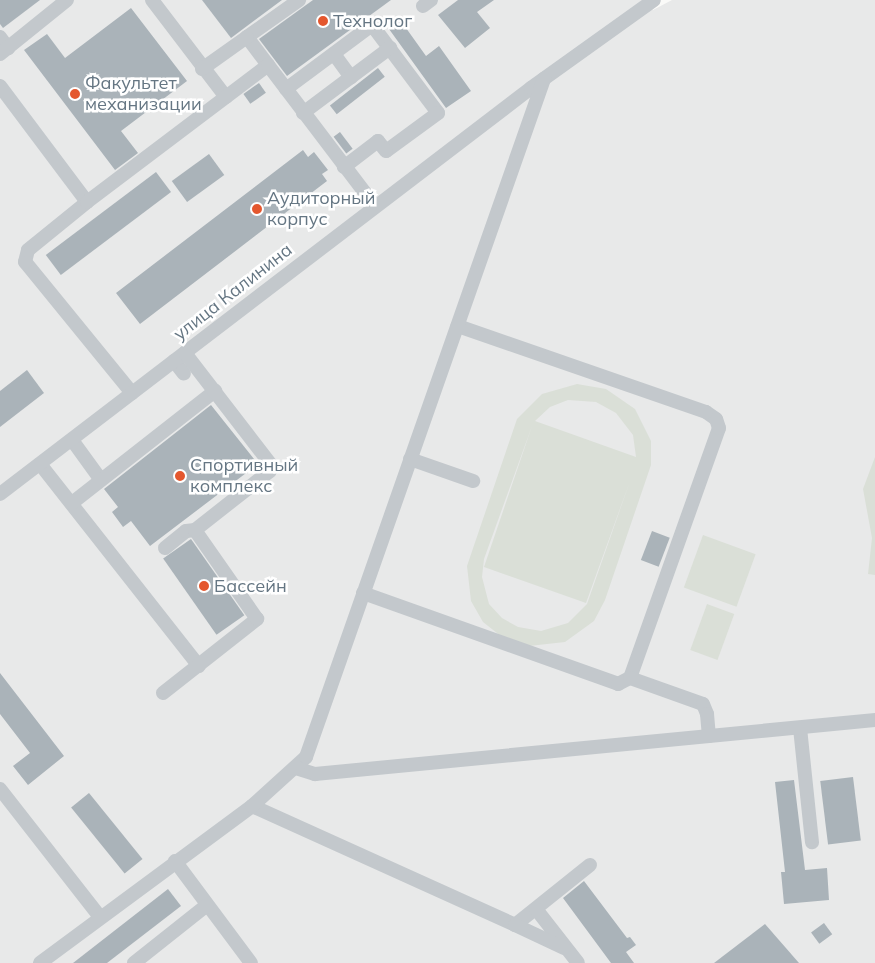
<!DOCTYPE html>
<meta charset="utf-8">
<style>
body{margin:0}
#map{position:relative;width:875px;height:963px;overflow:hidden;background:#fafaf8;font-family:Mulish,sans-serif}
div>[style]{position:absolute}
.built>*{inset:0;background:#e8e9e9}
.green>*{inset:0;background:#dadfd7;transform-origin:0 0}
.building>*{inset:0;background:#aab3b9;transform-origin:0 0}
.minor>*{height:14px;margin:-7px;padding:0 7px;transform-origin:7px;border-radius:7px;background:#c3c8cc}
.dots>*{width:14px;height:14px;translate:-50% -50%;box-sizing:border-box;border:2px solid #fff;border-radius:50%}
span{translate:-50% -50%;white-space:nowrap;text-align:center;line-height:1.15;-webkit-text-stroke:5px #fff;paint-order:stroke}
.poi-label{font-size:18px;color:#657683}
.left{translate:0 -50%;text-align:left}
.street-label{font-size:18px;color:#657683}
</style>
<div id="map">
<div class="built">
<div style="clip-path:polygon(0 0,646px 0,653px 10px,672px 0,875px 0,875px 963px,0 963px)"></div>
</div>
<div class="green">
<div style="clip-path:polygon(evenodd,577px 384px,606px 389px,635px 409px,651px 441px,651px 465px,605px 600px,594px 621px,565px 642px,529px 646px,502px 637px,483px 622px,471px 601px,467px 566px,517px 419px,542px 394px,577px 384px,568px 400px,596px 402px,616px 413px,633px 435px,636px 457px,535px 421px,550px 407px,568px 400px,577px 384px,532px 426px,484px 567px,586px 603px,630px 481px,587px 604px,568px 623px,541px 631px,518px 627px,502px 618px,489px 604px,482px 577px,484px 559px,532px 426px)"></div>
<div style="clip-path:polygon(875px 457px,875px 575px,868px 574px,872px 538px,863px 489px)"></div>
<div style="left:703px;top:535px;width:56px;height:56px;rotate:20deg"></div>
<div style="left:707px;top:604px;width:29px;height:49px;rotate:20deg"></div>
</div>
<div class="building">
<div style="clip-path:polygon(0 0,40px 0,3px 28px,0 24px)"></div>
<div style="clip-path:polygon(202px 0,282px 0,231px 38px)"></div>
<div style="clip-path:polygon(313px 0,391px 0,287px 76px,259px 39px)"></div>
<div style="clip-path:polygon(458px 0,494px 0,477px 12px,490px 28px,465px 48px,438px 15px)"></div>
<div style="clip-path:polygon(131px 8px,187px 81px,121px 131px,138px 153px,115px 170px,24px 50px,47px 34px,65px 58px)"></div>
<div style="clip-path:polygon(401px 21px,426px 56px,439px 46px,471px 91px,446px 108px,389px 29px)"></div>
<div style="left:378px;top:68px;width:11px;height:61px;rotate:52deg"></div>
<div style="left:259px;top:83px;width:12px;height:19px;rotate:55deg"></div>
<div style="left:340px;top:132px;width:21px;height:8px;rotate:53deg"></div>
<div style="clip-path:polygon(303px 150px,308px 157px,314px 152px,328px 170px,322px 174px,327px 181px,140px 324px,116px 293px)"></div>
<div style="left:209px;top:154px;width:26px;height:46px;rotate:54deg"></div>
<div style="left:156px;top:172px;width:25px;height:138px;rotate:53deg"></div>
<div style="clip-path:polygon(27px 370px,44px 393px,0 427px,0 391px)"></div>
<div style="clip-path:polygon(211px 405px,258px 464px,150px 546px,131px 521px,123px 527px,112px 512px,118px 507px,104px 489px)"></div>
<div style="left:652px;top:531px;width:19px;height:31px;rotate:21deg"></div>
<div style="left:191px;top:539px;width:93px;height:34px;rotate:55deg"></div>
<div style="clip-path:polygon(0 673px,64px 756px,28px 785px,13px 766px,30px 753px,0 714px)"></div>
<div style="left:853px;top:777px;width:64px;height:33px;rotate:83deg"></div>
<div style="clip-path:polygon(794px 780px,805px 870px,827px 868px,829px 900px,784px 904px,781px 872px,785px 872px,775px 782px)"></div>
<div style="left:89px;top:793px;width:85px;height:23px;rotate:51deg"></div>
<div style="clip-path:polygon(584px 881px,627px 938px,630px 937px,636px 945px,626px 952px,634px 963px,611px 963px,563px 898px)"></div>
<div style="clip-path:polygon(168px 889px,181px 906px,107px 963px,73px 963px)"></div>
<div style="left:824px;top:923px;width:14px;height:16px;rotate:54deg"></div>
<div style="clip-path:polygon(765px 924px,799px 963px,714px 963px)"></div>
</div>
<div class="minor">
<div style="left:152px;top:0;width:122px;rotate:52.7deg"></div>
<div style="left:423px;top:6px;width:10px;rotate:-37deg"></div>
<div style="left:0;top:37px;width:14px;rotate:54deg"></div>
<div style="left:0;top:54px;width:86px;rotate:-38.9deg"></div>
<div style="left:334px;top:54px;width:29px;rotate:54deg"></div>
<div style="left:268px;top:65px;width:35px;rotate:-127deg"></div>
<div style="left:247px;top:37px;width:64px;rotate:-35.4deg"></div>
<div style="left:202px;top:69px;width:55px;rotate:-35.4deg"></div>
<div style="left:0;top:86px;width:145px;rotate:53.1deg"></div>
<div style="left:286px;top:89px;width:107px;rotate:-36.7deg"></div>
<div style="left:372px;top:25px;width:110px;rotate:53.1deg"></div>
<div style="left:438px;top:113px;width:64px;rotate:143.8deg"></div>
<div style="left:386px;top:151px;width:13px;rotate:-129deg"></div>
<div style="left:378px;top:141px;width:43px;rotate:142.6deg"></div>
<div style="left:303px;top:113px;width:109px;rotate:-36.8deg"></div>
<div style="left:174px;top:361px;width:16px;rotate:52deg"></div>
<div style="left:132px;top:393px;width:169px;rotate:-129.2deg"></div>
<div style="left:25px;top:262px;width:12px;rotate:-76deg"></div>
<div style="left:28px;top:250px;width:76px;rotate:-39.1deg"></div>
<div style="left:87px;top:202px;width:227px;rotate:-37.1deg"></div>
<div style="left:268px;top:65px;width:177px;rotate:52.8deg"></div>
<div style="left:72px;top:440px;width:49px;rotate:54.1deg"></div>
<div style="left:410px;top:459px;width:67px;rotate:19.2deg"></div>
<div style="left:40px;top:464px;width:257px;rotate:51.8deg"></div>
<div style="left:0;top:494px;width:668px;rotate:-37.4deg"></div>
<div style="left:531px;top:88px;width:151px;rotate:-35.6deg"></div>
<div style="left:72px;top:503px;width:182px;rotate:-38.1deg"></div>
<div style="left:165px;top:548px;width:27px;rotate:-39deg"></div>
<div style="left:186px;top:531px;width:9px;rotate:-6deg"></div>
<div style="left:363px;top:593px;width:271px;rotate:19.6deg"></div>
<div style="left:618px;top:684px;width:13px;rotate:-27deg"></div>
<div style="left:630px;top:678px;width:265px;rotate:-70.4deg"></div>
<div style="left:719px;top:428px;width:9px;rotate:-108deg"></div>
<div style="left:716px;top:419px;width:12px;rotate:-145deg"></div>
<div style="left:706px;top:412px;width:263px;rotate:-160.9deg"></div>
<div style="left:630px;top:678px;width:77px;rotate:19.6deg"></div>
<div style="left:703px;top:704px;width:11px;rotate:68deg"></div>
<div style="left:707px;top:714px;width:22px;rotate:85deg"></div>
<div style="left:163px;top:693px;width:120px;rotate:-38.2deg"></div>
<div style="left:257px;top:619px;width:108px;rotate:-124.9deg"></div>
<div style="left:195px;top:530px;width:95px;rotate:-38.2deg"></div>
<div style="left:270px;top:471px;width:5px;rotate:-68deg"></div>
<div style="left:272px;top:466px;width:143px;rotate:-127.6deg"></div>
<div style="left:800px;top:728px;width:115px;rotate:84deg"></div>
<div style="left:296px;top:768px;width:20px;rotate:18deg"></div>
<div style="left:315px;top:774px;width:563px;rotate:-5.51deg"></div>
<div style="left:0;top:789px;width:162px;rotate:52deg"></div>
<div style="left:252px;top:806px;width:289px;rotate:24.3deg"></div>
<div style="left:515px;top:925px;width:96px;rotate:-38.7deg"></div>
<div style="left:175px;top:861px;width:127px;rotate:53.3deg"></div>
<div style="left:536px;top:909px;width:68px;rotate:52.1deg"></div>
<div style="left:515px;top:925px;width:54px;rotate:25.1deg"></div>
<div style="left:40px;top:963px;width:264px;rotate:-36.5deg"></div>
<div style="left:252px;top:806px;width:73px;rotate:-42.2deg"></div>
<div style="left:306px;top:757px;width:719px;rotate:-70.66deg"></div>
<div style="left:134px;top:963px;width:92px;rotate:-38.4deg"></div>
</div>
<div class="dots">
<div style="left:323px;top:21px;background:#e4572e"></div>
<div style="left:75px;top:94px;background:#e4572e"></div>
<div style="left:257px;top:209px;background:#e4572e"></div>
<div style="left:180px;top:476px;background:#e4572e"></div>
<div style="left:204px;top:586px;background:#e4572e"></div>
</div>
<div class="poi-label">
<span class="left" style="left:333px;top:21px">Технолог</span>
<span class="left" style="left:85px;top:94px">Факультет<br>механизации</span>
<span class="left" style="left:267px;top:209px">Аудиторный<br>корпус</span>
<span class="left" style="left:190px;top:476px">Спортивный<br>комплекс</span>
<span class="left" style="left:214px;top:586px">Бассейн</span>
</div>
<div class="street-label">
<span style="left:233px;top:292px;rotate:-38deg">улица Калинина</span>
</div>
</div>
